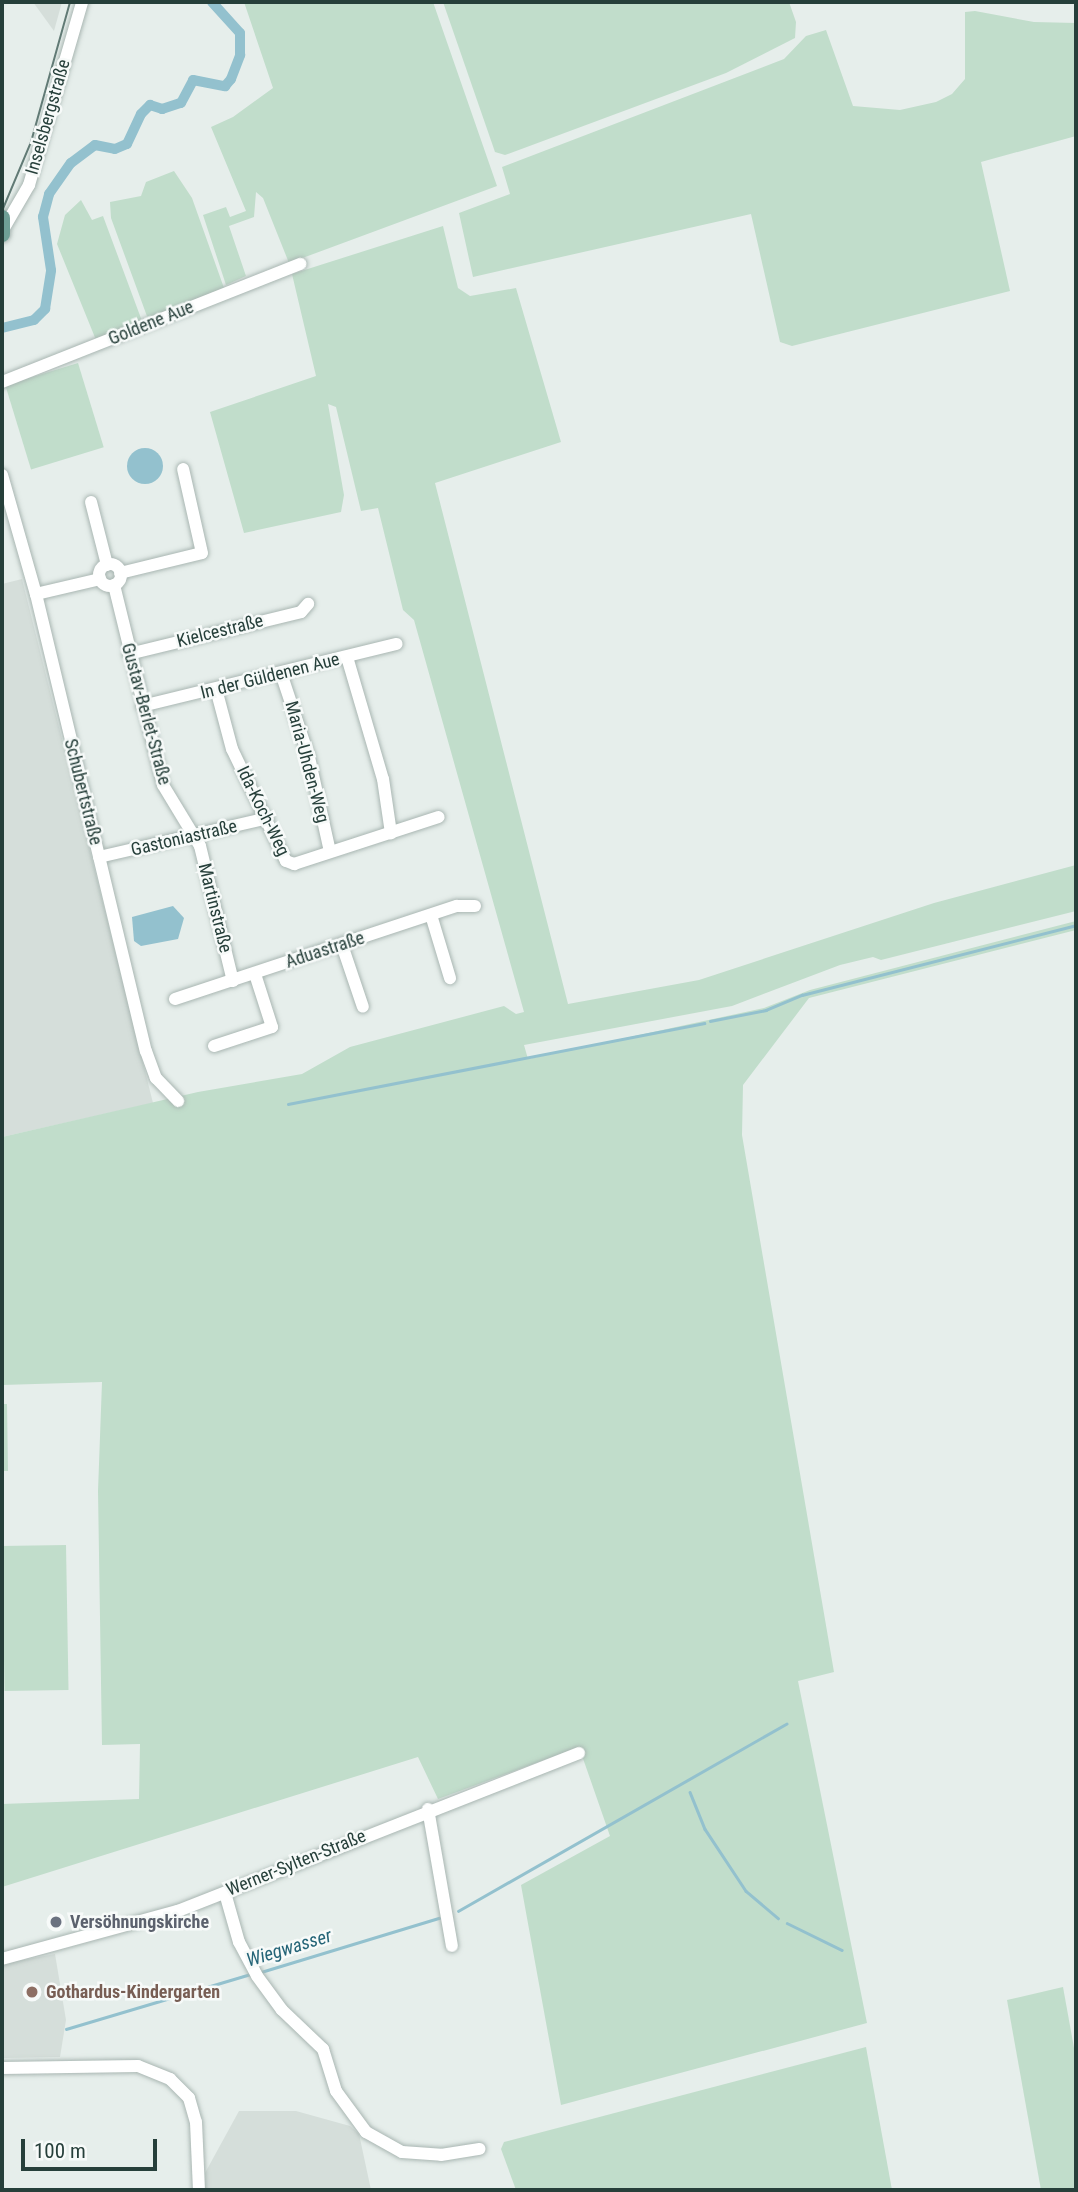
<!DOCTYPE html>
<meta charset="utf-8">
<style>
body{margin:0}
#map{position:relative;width:1078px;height:2192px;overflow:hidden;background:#e6eeeb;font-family:"Roboto Condensed",sans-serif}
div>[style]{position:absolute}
.built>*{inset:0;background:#d5deda}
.green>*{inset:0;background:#c1ddcb;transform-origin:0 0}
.water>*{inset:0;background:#93c1ce}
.round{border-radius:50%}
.stream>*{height:2.5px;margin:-1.25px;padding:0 1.25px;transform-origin:1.25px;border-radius:1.25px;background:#93c1ce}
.canal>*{height:10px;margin:-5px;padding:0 5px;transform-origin:5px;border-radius:5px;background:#93c1ce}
.roads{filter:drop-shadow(0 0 2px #a9b6b2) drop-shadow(0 0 2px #a9b6b2)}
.minor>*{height:12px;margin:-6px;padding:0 6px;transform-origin:6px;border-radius:6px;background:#fff}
.minor>.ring{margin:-6px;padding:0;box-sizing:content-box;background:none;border:12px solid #fff;border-radius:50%}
.major>*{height:16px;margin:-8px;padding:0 8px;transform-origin:8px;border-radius:8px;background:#6fa096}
.tram>*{height:2px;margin:-1px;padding:0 1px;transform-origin:1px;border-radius:1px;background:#617a75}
.dots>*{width:19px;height:19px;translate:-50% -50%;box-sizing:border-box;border:4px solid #f7faf9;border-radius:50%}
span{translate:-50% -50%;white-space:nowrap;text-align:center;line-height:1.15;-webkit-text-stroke:5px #f7faf9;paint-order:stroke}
.street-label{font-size:18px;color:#263f3a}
.worship-label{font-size:18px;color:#5b616d;font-weight:700}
.left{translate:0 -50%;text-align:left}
.education-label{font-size:18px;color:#785e54;font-weight:700}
.water-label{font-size:19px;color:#246477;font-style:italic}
.frame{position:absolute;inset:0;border:4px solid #263f3a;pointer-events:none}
.scale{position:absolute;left:21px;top:2139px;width:136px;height:32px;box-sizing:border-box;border:4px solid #263f3a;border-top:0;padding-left:9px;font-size:21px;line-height:24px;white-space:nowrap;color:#263f3a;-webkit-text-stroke:5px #f7faf9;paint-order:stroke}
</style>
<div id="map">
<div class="built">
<div style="clip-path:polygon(33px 2px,62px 2px,54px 31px)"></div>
<div style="clip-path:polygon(22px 579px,153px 1103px,2px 1137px,2px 584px)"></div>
<div style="clip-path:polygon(55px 1954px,66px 2020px,60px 2057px,2px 2058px,2px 1964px)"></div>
<div style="clip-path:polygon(239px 2111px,296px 2111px,350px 2126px,359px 2134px,371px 2190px,205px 2190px,205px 2173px)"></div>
</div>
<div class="green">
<div style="clip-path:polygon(244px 2px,433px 2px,497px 186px,289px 263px,263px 198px,256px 192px,254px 217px,229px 226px,246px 276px,226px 285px,203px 215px,226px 207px,230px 217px,246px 211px,211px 127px,233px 117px,273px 88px)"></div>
<div style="clip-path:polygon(443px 2px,789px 2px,796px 22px,795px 38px,726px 73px,505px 155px,495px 152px)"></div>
<div style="clip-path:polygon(975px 11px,1034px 22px,1076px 23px,1076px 136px,981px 162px,1010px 291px,792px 346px,780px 342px,751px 214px,473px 277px,459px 213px,510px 194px,502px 167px,784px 59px,806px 36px,826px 30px,853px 106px,900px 110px,936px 102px,952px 94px,965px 79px,965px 12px)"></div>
<div style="clip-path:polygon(174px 171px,192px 198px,224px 288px,148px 319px,111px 218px,110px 202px,141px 196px,146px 182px)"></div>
<div style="clip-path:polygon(81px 200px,92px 220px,103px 216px,142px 321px,96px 340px,57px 244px,65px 215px)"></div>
<div style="clip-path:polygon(443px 226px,458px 288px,470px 296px,516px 288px,561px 442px,435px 483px,568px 1004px,699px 980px,934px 903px,1076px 865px,1076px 911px,881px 960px,873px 957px,840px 965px,732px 1006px,524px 1045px,528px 1059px,764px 1008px,810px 990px,1076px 921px,1076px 930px,809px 998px,743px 1085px,742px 1135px,834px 1672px,798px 1681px,867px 2023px,561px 2105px,521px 1885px,610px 1836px,579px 1747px,438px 1799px,418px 1757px,2px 1887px,2px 1804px,139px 1799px,140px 1744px,102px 1745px,98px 1491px,102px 1382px,2px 1385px,2px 1137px,198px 1092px,302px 1074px,350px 1047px,504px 1006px,516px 1014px,524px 1012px,414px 620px,403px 610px,378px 508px,361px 511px,336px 407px,328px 404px,344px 495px,341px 512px,244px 533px,210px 412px,316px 376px,292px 274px)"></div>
<div style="left:78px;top:363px;width:88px;height:76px;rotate:73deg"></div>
<div style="clip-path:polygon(2px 1404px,7px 1404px,8px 1471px,2px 1471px)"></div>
<div style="left:66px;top:1545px;width:145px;height:64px;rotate:89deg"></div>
<div style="clip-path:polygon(1063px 1987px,1076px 2059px,1076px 2190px,1041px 2190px,1007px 2000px)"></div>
<div style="clip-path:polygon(866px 2047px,892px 2190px,516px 2190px,501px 2149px,504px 2142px)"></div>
</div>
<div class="water">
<div class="round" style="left:127px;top:448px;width:36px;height:36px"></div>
<div style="clip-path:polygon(173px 906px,184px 918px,178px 939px,141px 946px,134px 941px,132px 917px)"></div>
</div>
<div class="stream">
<div style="left:710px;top:1021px;width:57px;rotate:-11.1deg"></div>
<div style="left:766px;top:1010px;width:39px;rotate:-23deg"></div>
<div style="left:802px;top:995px;width:283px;rotate:-14.3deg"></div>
<div style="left:288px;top:1104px;width:424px;rotate:-11deg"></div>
<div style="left:690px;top:1792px;width:40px;rotate:68deg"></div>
<div style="left:705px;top:1829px;width:74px;rotate:56.5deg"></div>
<div style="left:746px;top:1891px;width:42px;rotate:40.2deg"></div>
<div style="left:458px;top:1911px;width:378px;rotate:-29.7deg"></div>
<div style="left:787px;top:1923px;width:61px;rotate:26.1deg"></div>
<div style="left:261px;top:1972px;width:186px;rotate:-16.9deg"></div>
<div style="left:66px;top:2029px;width:193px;rotate:-16.6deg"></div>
</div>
<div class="canal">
<div style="left:2px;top:328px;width:33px;rotate:-14deg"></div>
<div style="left:34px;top:320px;width:16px;rotate:-45deg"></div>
<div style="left:45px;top:309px;width:39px;rotate:-81deg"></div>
<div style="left:51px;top:270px;width:54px;rotate:-98.6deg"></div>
<div style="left:43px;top:217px;width:24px;rotate:-75deg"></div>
<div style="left:49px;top:194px;width:38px;rotate:-55deg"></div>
<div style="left:71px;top:163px;width:30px;rotate:-37deg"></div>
<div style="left:95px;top:145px;width:20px;rotate:11deg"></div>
<div style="left:115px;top:149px;width:13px;rotate:-23deg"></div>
<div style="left:127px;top:144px;width:33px;rotate:-65deg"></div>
<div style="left:141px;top:114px;width:13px;rotate:-45deg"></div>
<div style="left:150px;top:105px;width:13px;rotate:18deg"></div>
<div style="left:162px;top:109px;width:20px;rotate:-18deg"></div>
<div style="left:181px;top:103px;width:26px;rotate:-62deg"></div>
<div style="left:193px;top:80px;width:33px;rotate:11deg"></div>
<div style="left:225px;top:86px;width:9px;rotate:-49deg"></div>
<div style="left:231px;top:79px;width:26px;rotate:-69deg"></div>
<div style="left:240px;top:55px;width:22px;rotate:-90deg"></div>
<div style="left:240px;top:33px;width:42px;rotate:-132.1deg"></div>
</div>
<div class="roads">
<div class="minor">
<div style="left:4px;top:228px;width:50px;rotate:-59.8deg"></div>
<div style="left:29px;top:185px;width:191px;rotate:-73.8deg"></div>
<div style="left:2px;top:382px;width:321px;rotate:-21.6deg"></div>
<div style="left:2px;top:475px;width:124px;rotate:74.1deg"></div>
<div style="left:36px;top:594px;width:470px;rotate:76.5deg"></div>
<div style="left:146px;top:1051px;width:29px;rotate:70deg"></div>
<div style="left:156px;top:1078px;width:32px;rotate:46deg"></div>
<div style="left:91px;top:502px;width:65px;rotate:75.7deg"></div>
<div class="ring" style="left:99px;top:564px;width:10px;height:10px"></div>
<div style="left:120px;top:573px;width:84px;rotate:-13.7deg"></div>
<div style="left:202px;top:553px;width:86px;rotate:-102.7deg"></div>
<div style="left:114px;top:585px;width:206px;rotate:76.2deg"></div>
<div style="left:163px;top:785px;width:71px;rotate:58.8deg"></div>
<div style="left:200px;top:846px;width:139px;rotate:76.3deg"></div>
<div style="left:36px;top:594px;width:66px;rotate:-13.2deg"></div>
<div style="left:129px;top:654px;width:177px;rotate:-13.7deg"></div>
<div style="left:301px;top:612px;width:11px;rotate:-49deg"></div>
<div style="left:347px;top:657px;width:127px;rotate:73.6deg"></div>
<div style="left:383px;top:779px;width:55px;rotate:81.6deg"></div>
<div style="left:281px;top:673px;width:89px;rotate:71.6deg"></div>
<div style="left:309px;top:757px;width:97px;rotate:77.5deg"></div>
<div style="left:216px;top:689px;width:62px;rotate:75.1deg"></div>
<div style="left:232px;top:749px;width:124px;rotate:64.3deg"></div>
<div style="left:286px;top:861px;width:9px;rotate:21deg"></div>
<div style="left:294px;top:864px;width:152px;rotate:-18deg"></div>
<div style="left:142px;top:706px;width:262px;rotate:-13.7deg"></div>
<div style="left:99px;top:857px;width:173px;rotate:-13deg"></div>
<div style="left:431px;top:915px;width:66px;rotate:73.2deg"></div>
<div style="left:342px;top:945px;width:65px;rotate:71.3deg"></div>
<div style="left:175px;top:999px;width:297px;rotate:-18.3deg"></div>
<div style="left:457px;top:906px;width:18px"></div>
<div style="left:214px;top:1046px;width:61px;rotate:-18.1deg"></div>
<div style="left:272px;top:1027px;width:56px;rotate:-107.8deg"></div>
<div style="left:428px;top:1809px;width:139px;rotate:80.1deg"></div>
<div style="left:225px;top:1893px;width:51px;rotate:74.1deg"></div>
<div style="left:239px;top:1942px;width:38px;rotate:62deg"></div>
<div style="left:257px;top:1976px;width:42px;rotate:53.7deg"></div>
<div style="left:282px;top:2010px;width:57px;rotate:43.6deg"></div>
<div style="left:323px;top:2049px;width:44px;rotate:72.8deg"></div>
<div style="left:336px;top:2091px;width:51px;rotate:53.8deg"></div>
<div style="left:366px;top:2132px;width:41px;rotate:29.1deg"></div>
<div style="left:402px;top:2152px;width:39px;rotate:4deg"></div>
<div style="left:441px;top:2155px;width:39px;rotate:-9deg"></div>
<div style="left:2px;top:1959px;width:182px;rotate:-15.3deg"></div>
<div style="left:178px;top:1911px;width:431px;rotate:-21.5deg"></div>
<div style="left:2px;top:2068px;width:136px;rotate:-0.8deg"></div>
<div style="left:138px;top:2066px;width:35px;rotate:22deg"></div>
<div style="left:170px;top:2079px;width:27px;rotate:45deg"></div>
<div style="left:189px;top:2098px;width:25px;rotate:74deg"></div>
<div style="left:196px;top:2122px;width:68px;rotate:87.5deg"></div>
</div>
<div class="major">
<div style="left:2px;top:218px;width:16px;rotate:90deg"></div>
</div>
</div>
<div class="tram">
<div style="left:2px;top:211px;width:75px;rotate:-67.2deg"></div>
<div style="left:31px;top:142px;width:145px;rotate:-74.4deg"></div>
</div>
<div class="dots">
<div style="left:56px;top:1922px;background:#6b7280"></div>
<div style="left:32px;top:1992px;background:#8d6e63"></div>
</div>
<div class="street-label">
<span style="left:48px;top:117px;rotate:-74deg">Inselsbergstraße</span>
<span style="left:151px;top:323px;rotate:-22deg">Goldene Aue</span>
<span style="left:220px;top:631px;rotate:-14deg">Kielcestraße</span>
<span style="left:270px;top:676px;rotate:-14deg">In der Güldenen Aue</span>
<span style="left:146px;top:714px;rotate:75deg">Gustav-Berlet-Straße</span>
<span style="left:307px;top:762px;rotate:75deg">Maria-Uhden-Weg</span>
<span style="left:83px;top:792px;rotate:76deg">Schubertstraße</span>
<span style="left:263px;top:811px;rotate:64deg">Ida-Koch-Weg</span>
<span style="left:184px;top:838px;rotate:-13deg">Gastoniastraße</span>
<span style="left:215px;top:908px;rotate:76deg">Martinstraße</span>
<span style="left:325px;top:950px;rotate:-18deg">Aduastraße</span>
<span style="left:296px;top:1863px;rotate:-22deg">Werner-Sylten-Straße</span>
</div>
<div class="worship-label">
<span class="left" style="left:70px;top:1922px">Versöhnungskirche</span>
</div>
<div class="education-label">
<span class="left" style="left:46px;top:1992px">Gothardus-Kindergarten</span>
</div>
<div class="water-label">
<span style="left:289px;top:1948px;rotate:-17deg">Wiegwasser</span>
</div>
<div class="frame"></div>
<div class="scale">100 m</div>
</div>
